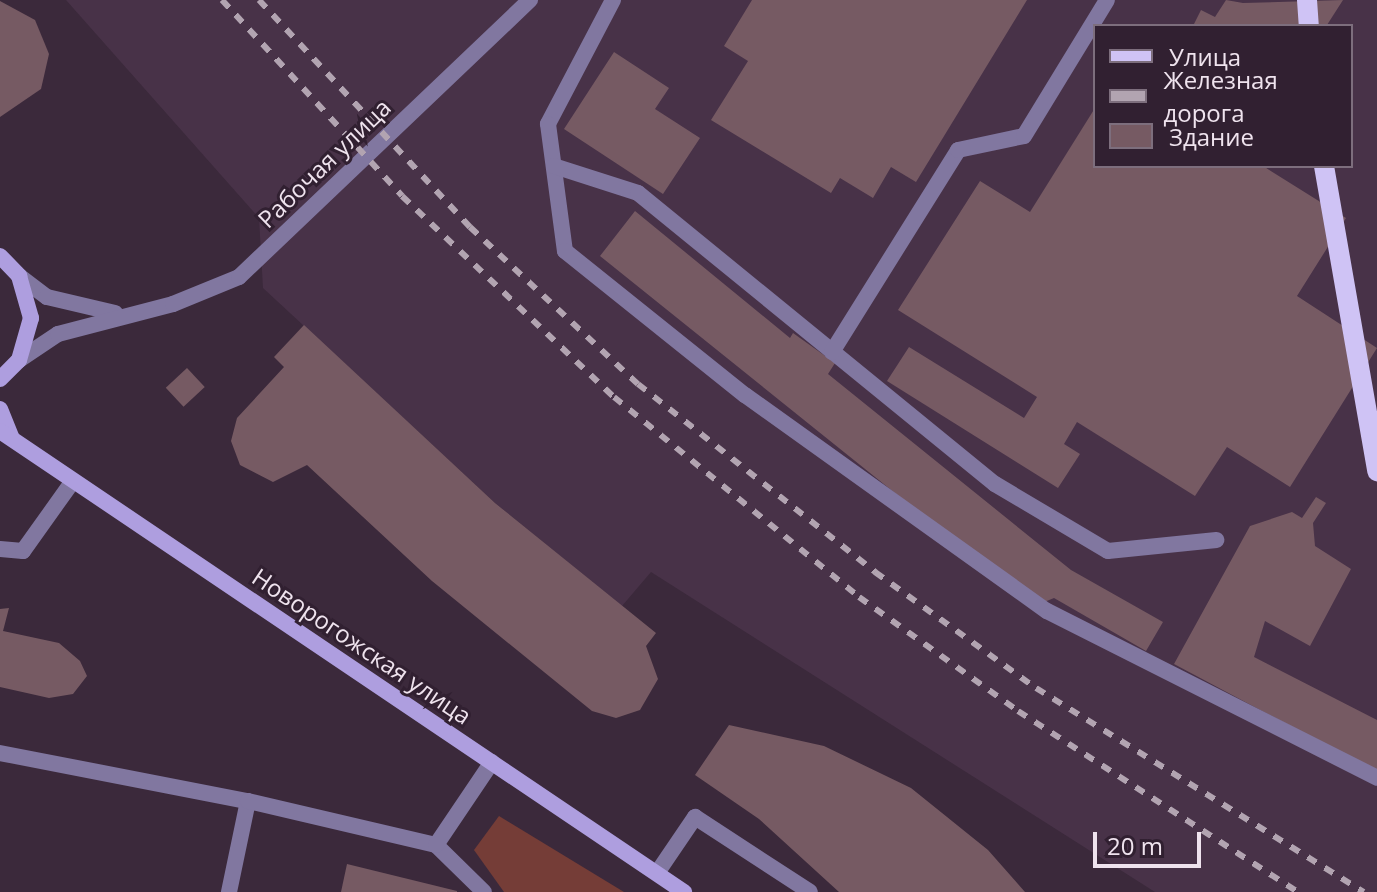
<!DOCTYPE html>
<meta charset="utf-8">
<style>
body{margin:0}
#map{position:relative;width:1377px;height:892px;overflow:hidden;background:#3b293b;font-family:"Open Sans",sans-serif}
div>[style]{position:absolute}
.built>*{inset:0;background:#483248}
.green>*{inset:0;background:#753d37}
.building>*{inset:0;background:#765a63;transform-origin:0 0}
.lane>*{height:16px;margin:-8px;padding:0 8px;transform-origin:8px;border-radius:8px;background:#8177a0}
.street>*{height:16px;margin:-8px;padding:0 8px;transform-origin:8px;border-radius:8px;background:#8177a0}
.secondary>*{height:16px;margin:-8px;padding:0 8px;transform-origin:8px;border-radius:8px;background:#ae9edf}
.primary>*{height:20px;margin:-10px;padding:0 10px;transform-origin:10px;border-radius:10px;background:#cfc3f5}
.rail>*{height:6px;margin-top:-3px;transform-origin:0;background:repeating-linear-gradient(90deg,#b2a4b1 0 10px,transparent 0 20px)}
span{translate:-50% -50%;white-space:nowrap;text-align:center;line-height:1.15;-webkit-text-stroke:6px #312031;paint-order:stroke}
.street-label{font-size:24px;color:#efe3ee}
.legend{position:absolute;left:1093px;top:24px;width:260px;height:144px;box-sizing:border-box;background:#312031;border:2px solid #7d6e7d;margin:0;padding:10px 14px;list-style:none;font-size:24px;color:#efe3ee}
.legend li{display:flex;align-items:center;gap:16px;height:40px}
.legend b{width:40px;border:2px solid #7d6e7d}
.scale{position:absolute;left:1093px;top:832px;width:108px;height:36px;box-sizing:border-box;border:4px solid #efe3ee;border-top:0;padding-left:10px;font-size:24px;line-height:28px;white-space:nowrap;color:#efe3ee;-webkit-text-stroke:6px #312031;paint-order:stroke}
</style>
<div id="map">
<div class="built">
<div style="clip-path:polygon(evenodd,66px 0,1377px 0,1377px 892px,1155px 892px,651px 572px,622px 606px,495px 503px,263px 288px,259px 218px,66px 0,1095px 26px,1351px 26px,1351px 166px,1095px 166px,1095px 26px)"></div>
</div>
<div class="green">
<div style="clip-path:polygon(499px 816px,624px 892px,504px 892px,474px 850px)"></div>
</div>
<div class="building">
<div style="clip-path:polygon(752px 0,1027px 0,916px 182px,891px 167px,873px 198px,840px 178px,831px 193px,711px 120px,748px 61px,724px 46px)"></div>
<div style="clip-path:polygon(1226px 0,1243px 3px,1343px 0,1327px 25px,1193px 26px,1201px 10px,1215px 17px)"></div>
<div style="clip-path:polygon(0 1px,35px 20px,49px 54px,41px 89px,0 117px)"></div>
<div style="clip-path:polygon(614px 52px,669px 88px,655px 109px,700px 138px,663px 194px,564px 129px)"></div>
<div style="clip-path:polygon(1095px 108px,1095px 166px,1263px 166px,1346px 218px,1297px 296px,1377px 348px,1290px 487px,1227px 447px,1195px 496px,1077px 422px,1064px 444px,1080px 454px,1058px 488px,887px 381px,909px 347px,1024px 418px,1037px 397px,898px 310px,980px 181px,1030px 212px)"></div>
<div style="clip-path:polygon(635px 211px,790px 338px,793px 333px,835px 363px,828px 374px,1071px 570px,1163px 622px,1146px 651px,1054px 598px,1042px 603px,946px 534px,600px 256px)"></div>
<div style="clip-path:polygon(304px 325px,495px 503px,656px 633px,646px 646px,658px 679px,640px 710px,616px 718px,592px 711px,432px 581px,307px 465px,273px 482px,240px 465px,231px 441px,237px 418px,284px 367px,274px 357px)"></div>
<div style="left:187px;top:368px;width:26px;height:29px;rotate:47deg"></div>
<div style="clip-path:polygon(1316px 497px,1326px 503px,1313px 523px,1315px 546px,1351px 569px,1310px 646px,1265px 621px,1254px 657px,1377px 720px,1377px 772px,1174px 664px,1250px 526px,1292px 512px,1302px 518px)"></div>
<div style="clip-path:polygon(9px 608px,3px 631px,59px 643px,80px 661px,87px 676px,73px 694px,49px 698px,0 687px,0 609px)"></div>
<div style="clip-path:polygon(729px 725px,824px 746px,911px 788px,988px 850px,1025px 892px,839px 892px,759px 819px,695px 775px)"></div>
<div style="clip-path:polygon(347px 864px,457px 891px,457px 892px,341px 892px)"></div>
</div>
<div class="lane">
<div style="left:613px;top:0;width:140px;rotate:117.7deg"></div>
<div style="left:548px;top:124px;width:128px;rotate:82.4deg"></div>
<div style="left:565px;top:251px;width:231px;rotate:38.7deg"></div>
<div style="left:745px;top:395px;width:371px;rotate:35.6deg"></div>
<div style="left:1047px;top:611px;width:370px;rotate:26.8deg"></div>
<div style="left:554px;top:166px;width:88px;rotate:17.8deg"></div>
<div style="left:638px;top:193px;width:461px;rotate:39.2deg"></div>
<div style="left:995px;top:484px;width:131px;rotate:30.7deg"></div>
<div style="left:1108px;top:551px;width:109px;rotate:-5.8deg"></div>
<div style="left:832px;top:352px;width:238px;rotate:-58deg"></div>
<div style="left:958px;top:150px;width:67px;rotate:-12deg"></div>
<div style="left:1024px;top:136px;width:159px;rotate:-58.6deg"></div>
<div style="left:0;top:549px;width:23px;rotate:5deg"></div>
<div style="left:23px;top:551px;width:86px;rotate:-54.5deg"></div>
<div style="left:0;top:753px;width:253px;rotate:11deg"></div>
<div style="left:436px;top:845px;width:67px;rotate:44.4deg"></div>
<div style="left:657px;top:873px;width:68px;rotate:-55.8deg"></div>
<div style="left:695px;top:817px;width:137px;rotate:33.1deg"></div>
<div style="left:229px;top:892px;width:93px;rotate:-78.2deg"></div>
<div style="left:248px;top:801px;width:193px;rotate:13.2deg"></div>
<div style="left:436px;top:845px;width:100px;rotate:-56deg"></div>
</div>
<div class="street">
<div style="left:19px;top:276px;width:35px;rotate:37deg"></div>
<div style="left:47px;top:297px;width:70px;rotate:13.2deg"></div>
<div style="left:19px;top:360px;width:47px;rotate:-33.7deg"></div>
<div style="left:58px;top:334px;width:119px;rotate:-14.6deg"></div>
<div style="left:173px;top:304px;width:71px;rotate:-22.2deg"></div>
<div style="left:239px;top:277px;width:402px;rotate:-43.6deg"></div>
</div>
<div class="secondary">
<div style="left:0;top:256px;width:28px;rotate:46deg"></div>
<div style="left:19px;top:276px;width:44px;rotate:74.1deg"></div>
<div style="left:31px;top:318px;width:44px;rotate:105.9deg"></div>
<div style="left:19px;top:360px;width:27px;rotate:135deg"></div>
<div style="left:0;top:409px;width:31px;rotate:68deg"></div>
<div style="left:0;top:431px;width:825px;rotate:33.98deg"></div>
</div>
<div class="primary">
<div style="left:1307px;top:0;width:26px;rotate:86deg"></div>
<div style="left:1324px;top:166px;width:310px;rotate:80.1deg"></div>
</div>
<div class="rail">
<div style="left:222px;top:0;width:266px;rotate:47.4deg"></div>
<div style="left:402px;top:196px;width:292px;rotate:43.5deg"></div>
<div style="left:614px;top:397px;width:316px;rotate:39.2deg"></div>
<div style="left:859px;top:597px;width:196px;rotate:35.6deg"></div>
<div style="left:1018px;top:711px;width:333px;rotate:32.9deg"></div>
<div style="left:259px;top:0;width:310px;rotate:47.1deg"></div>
<div style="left:470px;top:227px;width:230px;rotate:43.1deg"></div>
<div style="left:638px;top:384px;width:303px;rotate:38.4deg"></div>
<div style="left:875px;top:572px;width:198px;rotate:35.8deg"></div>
<div style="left:1036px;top:688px;width:386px;rotate:31.9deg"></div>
</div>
<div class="street-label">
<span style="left:324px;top:163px;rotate:-44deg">Рабочая улица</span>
<span style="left:362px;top:646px;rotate:34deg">Новорогожская улица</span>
</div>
<ul class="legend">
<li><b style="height:10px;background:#cfc3f5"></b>Улица</li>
<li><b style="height:10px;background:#b2a4b1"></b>Железная дорога</li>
<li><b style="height:22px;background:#765a63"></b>Здание</li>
</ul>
<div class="scale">20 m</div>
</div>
